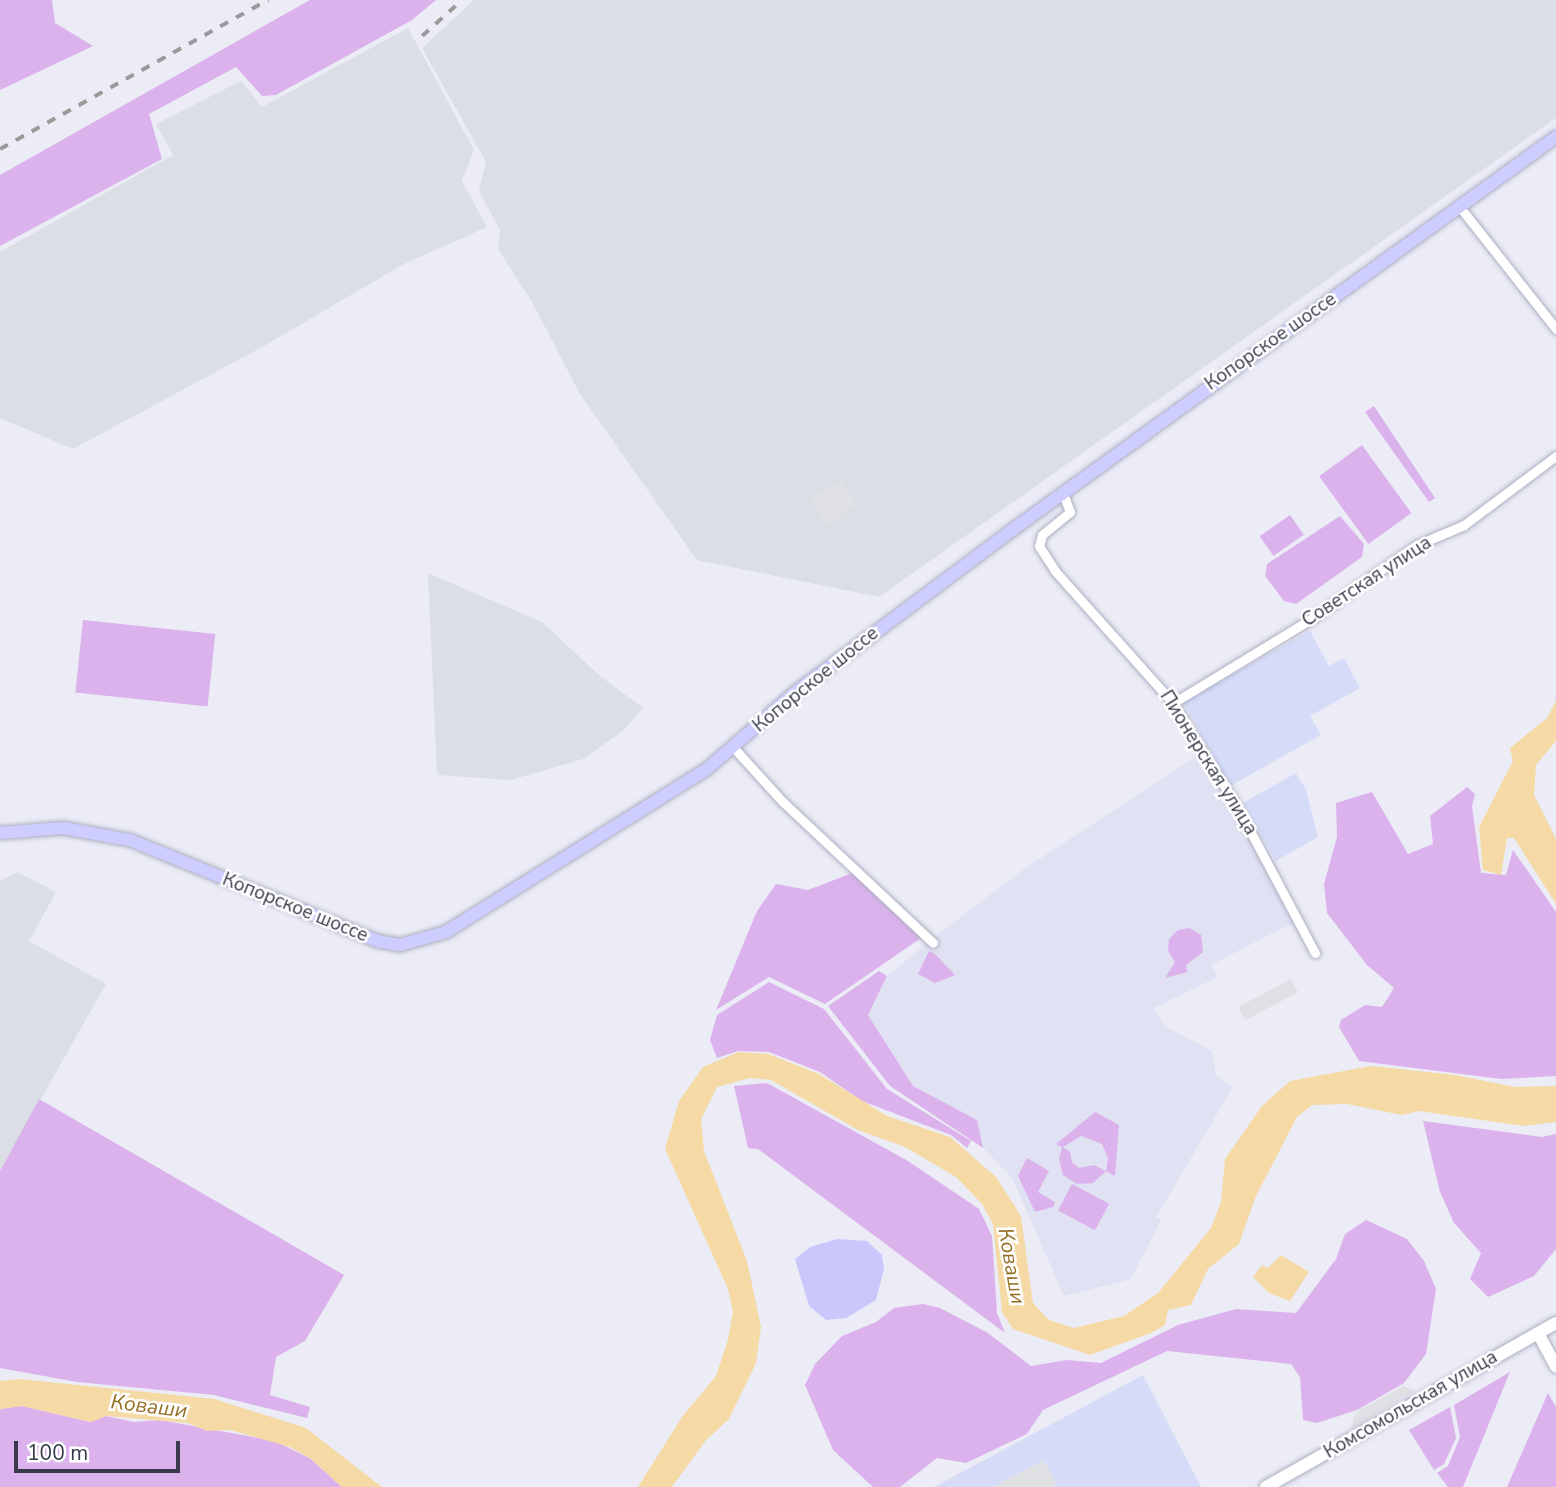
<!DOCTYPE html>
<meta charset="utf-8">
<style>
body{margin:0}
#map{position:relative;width:1556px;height:1487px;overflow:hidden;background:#ebecf6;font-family:"Nunito Sans",sans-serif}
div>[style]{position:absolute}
.residential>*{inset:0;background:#e0e1f2}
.commercial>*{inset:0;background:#d6dcf8}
.industrial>*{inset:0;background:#dcdee6}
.green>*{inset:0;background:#dbb2ec;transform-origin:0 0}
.sand>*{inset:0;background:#c9c7fb}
.parking>*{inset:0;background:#e0e1e5;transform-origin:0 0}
.water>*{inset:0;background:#f5daa6}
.roads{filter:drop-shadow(0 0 2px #adafc3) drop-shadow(0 0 2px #adafc3)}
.minor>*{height:9px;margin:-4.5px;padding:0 4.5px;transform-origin:4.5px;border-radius:4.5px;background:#fff}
.tertiary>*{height:12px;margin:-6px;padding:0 6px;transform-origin:6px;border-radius:6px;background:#fff}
.secondary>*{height:12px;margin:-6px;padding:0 6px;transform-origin:6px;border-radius:6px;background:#cdcdff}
.rail>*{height:3.5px;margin-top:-1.75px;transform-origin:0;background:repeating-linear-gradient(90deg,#9a9a9a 0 9px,transparent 0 18px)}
span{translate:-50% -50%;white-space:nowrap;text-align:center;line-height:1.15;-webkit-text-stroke:5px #fff;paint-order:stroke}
.street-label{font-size:19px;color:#383b4c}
.water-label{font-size:21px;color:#946f23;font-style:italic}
.scale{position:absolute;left:14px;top:1441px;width:166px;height:32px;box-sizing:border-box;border:4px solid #383b4c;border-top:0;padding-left:9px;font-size:21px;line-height:24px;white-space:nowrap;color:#383b4c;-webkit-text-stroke:5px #fff;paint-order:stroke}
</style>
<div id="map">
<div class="residential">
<div style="clip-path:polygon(1203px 752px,1298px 920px,1211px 965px,1218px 977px,1154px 1008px,1166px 1027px,1212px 1051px,1216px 1075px,1233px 1087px,1156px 1217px,1161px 1220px,1131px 1279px,1064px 1296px,1012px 1178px,983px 1148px,977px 1121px,913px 1086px,868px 1015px,887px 976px,931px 940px,1024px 869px)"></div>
</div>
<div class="commercial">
<div style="clip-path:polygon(1310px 631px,1329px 666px,1344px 658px,1360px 688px,1310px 716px,1321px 735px,1230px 786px,1183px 702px)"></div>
<div style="clip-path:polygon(1296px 773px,1306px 790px,1318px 837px,1276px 861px,1243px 803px)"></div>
<div style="clip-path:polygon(1143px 1375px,1201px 1487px,934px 1487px)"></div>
</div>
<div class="industrial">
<div style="clip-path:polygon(474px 0,1556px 0,1556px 118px,879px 597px,697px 560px,580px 394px,532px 302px,498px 249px,500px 230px,479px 191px,486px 162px,422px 48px)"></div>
<div style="clip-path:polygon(408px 28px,474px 150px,462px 181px,487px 227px,402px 265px,264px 346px,73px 449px,0 418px,0 252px,173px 155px,156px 124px,241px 81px,262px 107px)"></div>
<div style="clip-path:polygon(428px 573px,542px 622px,600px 676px,643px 708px,624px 730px,583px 759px,511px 780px,437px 775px)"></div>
<div style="clip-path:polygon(17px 872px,56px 892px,29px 941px,106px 984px,0 1171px,0 881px)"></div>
</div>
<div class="green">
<div style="clip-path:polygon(0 0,52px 0,55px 23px,93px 46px,0 90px)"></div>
<div style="clip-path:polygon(310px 0,436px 0,412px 20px,276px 95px,262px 96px,236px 67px,149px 114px,162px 159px,0 246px,0 175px)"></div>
<div style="clip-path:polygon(1374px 406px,1435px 498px,1429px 502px,1365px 412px)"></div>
<div style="left:1362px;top:445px;width:84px;height:53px;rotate:54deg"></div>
<div style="left:1290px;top:515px;width:24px;height:37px;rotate:55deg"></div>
<div style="clip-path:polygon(1340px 516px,1364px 544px,1362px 557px,1296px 604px,1284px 601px,1265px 576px,1267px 564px)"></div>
<div style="left:83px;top:620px;width:133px;height:73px;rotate:6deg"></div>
<div style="clip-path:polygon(1467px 787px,1475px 794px,1472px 806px,1481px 873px,1506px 875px,1513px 850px,1556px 912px,1556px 1076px,1501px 1079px,1359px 1061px,1339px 1027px,1341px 1020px,1365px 1005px,1382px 1007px,1394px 988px,1367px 965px,1327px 913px,1324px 884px,1337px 837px,1336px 803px,1372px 792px,1408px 854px,1433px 844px,1430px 816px)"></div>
<div style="clip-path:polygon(855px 872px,924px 936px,825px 1004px,769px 977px,716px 1010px,757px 911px,776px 884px,808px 890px)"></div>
<div style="clip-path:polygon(1190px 928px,1201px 935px,1203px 952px,1186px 965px,1187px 972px,1165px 978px,1175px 962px,1168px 951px,1169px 939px,1178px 930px)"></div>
<div style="clip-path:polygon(929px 951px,935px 954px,955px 975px,935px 983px,918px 974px)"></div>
<div style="clip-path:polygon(879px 971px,887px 976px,868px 1015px,913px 1086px,977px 1120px,983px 1148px,890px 1086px,828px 1006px)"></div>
<div style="clip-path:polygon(769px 982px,824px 1009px,887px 1089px,971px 1141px,967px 1148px,951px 1135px,862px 1101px,820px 1072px,769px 1052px,738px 1051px,717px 1058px,710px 1040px,717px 1015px)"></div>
<div style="clip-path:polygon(767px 1083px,908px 1161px,979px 1209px,992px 1236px,997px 1313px,1005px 1333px,758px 1149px,748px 1148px,734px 1086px)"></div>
<div style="clip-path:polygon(39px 1099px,344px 1275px,305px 1341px,276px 1357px,270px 1395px,310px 1407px,307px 1418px,214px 1395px,77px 1382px,0 1368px,0 1171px)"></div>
<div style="clip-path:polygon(evenodd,1095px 1112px,1119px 1125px,1115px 1176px,1106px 1171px,1093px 1183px,1077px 1184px,1063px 1175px,1059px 1159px,1062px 1147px,1056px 1144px,1095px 1112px,1081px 1136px,1102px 1144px,1108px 1158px,1106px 1171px,1094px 1165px,1079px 1168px,1072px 1162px,1070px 1152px,1063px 1147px,1081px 1136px)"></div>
<div style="clip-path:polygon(1423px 1121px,1542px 1137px,1556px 1134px,1556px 1249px,1534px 1276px,1488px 1297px,1470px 1279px,1481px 1253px,1454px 1223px,1440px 1192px)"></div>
<div style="clip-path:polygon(1027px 1158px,1049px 1171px,1038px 1192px,1055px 1202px,1053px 1207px,1035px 1212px,1018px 1176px)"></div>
<div style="left:1072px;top:1184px;width:42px;height:30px;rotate:28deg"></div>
<div style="clip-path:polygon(1366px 1220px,1407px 1239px,1424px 1261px,1436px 1289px,1426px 1354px,1404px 1383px,1357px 1410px,1317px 1423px,1303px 1420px,1300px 1377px,1291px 1364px,1167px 1351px,1043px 1410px,1027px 1434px,966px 1463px,937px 1458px,900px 1487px,873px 1487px,833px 1450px,805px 1385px,815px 1364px,842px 1336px,876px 1322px,894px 1308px,923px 1304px,940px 1308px,988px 1333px,1031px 1366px,1067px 1360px,1101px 1363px,1178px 1325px,1236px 1309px,1296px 1313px,1336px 1259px,1345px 1234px)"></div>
<div style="clip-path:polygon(1510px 1372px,1463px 1487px,1448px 1487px,1437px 1473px,1448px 1466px,1460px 1437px,1454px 1405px)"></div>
<div style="clip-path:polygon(1548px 1393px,1556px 1407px,1556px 1487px,1507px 1487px)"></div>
<div style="clip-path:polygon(22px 1406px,90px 1422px,106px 1416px,134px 1422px,160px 1420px,275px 1441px,311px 1459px,342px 1487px,0 1487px,0 1409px)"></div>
<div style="clip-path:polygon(1450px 1407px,1456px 1438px,1444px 1464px,1434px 1470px,1409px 1430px)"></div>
</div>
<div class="sand">
<div style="clip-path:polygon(837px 1239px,867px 1241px,882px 1255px,884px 1269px,876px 1300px,846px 1318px,826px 1320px,809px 1306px,795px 1259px,810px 1247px)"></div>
</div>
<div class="parking">
<div style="left:842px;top:480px;width:30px;height:36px;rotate:60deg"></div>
<div style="left:1291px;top:979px;width:15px;height:60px;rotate:62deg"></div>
<div style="clip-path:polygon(1403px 1386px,1416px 1390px,1351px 1429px,1356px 1412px)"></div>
<div style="clip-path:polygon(1044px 1460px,1057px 1484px,1051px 1487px,993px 1487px)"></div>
</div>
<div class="water">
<div style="clip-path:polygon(1556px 701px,1556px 741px,1536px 765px,1534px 795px,1556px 839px,1556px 904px,1514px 838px,1507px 838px,1501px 875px,1483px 870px,1479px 827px,1513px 761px,1510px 748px,1547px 718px)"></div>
<div style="clip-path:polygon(739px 1052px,768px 1054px,819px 1074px,887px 1116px,950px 1137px,996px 1177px,1021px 1216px,1033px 1303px,1049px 1320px,1074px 1328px,1124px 1316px,1158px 1293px,1211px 1228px,1221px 1202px,1225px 1159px,1262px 1106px,1290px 1081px,1371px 1066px,1455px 1075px,1515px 1087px,1556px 1086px,1556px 1122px,1524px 1126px,1419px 1111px,1402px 1115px,1347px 1104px,1312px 1105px,1297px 1117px,1256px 1196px,1239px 1244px,1208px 1269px,1191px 1305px,1168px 1310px,1165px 1325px,1151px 1333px,1090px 1355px,1013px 1329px,1002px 1312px,993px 1224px,982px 1204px,956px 1177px,905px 1147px,858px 1130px,771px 1080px,750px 1078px,717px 1087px,701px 1119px,704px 1151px,747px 1261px,761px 1327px,756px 1363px,729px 1419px,706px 1440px,672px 1487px,638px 1487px,682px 1417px,716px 1376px,728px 1340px,733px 1312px,728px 1289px,665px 1149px,679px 1101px,703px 1067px)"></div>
<div style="clip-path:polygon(1281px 1255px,1309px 1272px,1290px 1301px,1269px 1293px,1253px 1277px,1262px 1265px,1268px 1268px)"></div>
<div style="clip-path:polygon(20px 1379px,214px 1399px,306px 1428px,382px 1487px,342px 1487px,311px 1459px,290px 1447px,230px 1430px,207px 1431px,188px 1423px,106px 1416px,91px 1422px,22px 1406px,0 1409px,0 1381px)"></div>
</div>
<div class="roads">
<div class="minor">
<div style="left:1459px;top:206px;width:157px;rotate:51.7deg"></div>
<div style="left:1063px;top:493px;width:20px;rotate:70deg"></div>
<div style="left:1070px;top:512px;width:36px;rotate:141deg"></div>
<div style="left:1042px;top:535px;width:11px;rotate:105deg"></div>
<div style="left:1039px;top:546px;width:30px;rotate:57deg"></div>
<div style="left:1055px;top:571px;width:177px;rotate:48.2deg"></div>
<div style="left:1173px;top:703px;width:126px;rotate:58.3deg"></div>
<div style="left:1239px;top:810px;width:162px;rotate:62deg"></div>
<div style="left:1173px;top:703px;width:158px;rotate:-31.3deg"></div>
<div style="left:1308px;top:621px;width:133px;rotate:-34.9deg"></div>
<div style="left:1417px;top:545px;width:51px;rotate:-23.1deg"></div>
<div style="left:1464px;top:525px;width:115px;rotate:-36.9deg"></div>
<div style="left:734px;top:748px;width:72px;rotate:47.8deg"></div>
<div style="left:782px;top:801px;width:207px;rotate:43.2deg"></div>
</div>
<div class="tertiary">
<div style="left:1538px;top:1333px;width:38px;rotate:62deg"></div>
<div style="left:1266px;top:1487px;width:333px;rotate:-29.5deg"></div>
</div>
<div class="secondary">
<div style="left:0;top:833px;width:63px;rotate:-4.5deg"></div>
<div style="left:63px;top:828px;width:68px;rotate:10.2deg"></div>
<div style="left:130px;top:840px;width:267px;rotate:22.2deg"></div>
<div style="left:377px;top:941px;width:23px;rotate:10deg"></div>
<div style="left:400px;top:945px;width:48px;rotate:-15.8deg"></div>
<div style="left:446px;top:932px;width:309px;rotate:-32deg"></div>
<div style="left:708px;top:768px;width:113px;rotate:-41deg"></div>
<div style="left:793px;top:694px;width:277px;rotate:-36.8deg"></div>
<div style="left:1015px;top:528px;width:668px;rotate:-35.86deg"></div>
</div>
</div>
<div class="rail">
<div style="left:422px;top:36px;width:54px;rotate:-42deg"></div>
<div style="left:0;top:149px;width:307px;rotate:-29.1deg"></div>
</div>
<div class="street-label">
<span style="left:1271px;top:342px;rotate:-35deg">Копорское шоссе</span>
<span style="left:1367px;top:582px;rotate:-33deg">Советская улица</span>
<span style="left:816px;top:680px;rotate:-39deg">Копорское шоссе</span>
<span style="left:1208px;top:763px;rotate:58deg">Пионерская улица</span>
<span style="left:295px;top:908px;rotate:22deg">Копорское шоссе</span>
<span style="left:1411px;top:1405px;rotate:-30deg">Комсомольская улица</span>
</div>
<div class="water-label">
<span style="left:1012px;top:1266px;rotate:80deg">Коваши</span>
<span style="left:149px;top:1406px;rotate:7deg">Коваши</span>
</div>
<div class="scale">100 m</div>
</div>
